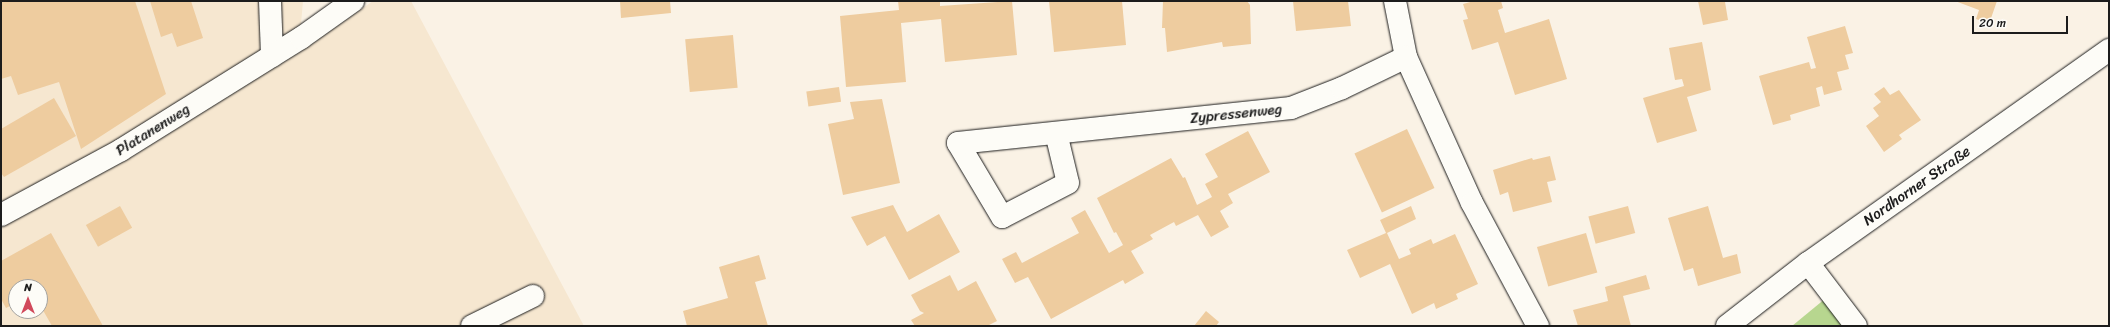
<!DOCTYPE html>
<meta charset="utf-8">
<style>
body{margin:0}
#map{position:relative;width:2110px;height:327px;overflow:hidden;background:#faf2e5;font-family:Sriracha,sans-serif}
div>[style]{position:absolute}
.built>*{inset:0;background:#f6e7d0}
.green>*{inset:0;background:#b7d68f}
.building>*{inset:0;background:#eecc9f;transform-origin:0 0}
.roads{filter:drop-shadow(0 0 1px #1c1c1c) drop-shadow(0 0 1px #1c1c1c)}
.minor>*{height:22px;margin:-11px;padding:0 11px;transform-origin:11px;border-radius:11px;background:#fdfcf7}
span{translate:-50% -50%;white-space:nowrap;text-align:center;line-height:1.15;-webkit-text-stroke:3.5px #fdfcf7;paint-order:stroke}
.street-label{font-size:15px;color:#1c1c1c}
.frame{position:absolute;inset:0;border:2px solid #1c1c1c;pointer-events:none}
.north{position:absolute;left:8px;top:279px;width:40px;height:40px;box-sizing:border-box;background:#fdfcf7;border:1px solid #a3a29f;border-radius:50%;rotate:0deg;font-size:11px;font-weight:700;line-height:16px;text-align:center;color:#1c1c1c}
.north::after{content:'';display:block;margin:auto;width:14px;height:18px;background:#d1495b;clip-path:polygon(50% 0,100% 100%,50% 72%,0 100%)}
.scale{position:absolute;left:1972px;top:16px;width:96px;height:18px;box-sizing:border-box;border:2px solid #1c1c1c;border-top:0;padding-left:5px;font-size:12px;line-height:14px;white-space:nowrap;color:#1c1c1c;-webkit-text-stroke:3px #fdfcf7;paint-order:stroke}
</style>
<div id="map">
<div class="built">
<div style="clip-path:polygon(evenodd,1px 1px,303px 1px,301px 24px,313px 43px,373px 1px,411px 1px,584px 326px,1px 326px,1px 1px,16px 287px,40px 287px,40px 311px,16px 311px,16px 287px)"></div>
</div>
<div class="green">
<div style="clip-path:polygon(1826px 298px,1847px 326px,1792px 326px)"></div>
</div>
<div class="building">
<div style="clip-path:polygon(1px 1px,135px 1px,166px 94px,81px 149px,59px 82px,18px 95px,11px 76px,1px 79px)"></div>
<div style="clip-path:polygon(150px 1px,191px 1px,203px 38px,177px 47px,172px 33px,161px 37px)"></div>
<div style="clip-path:polygon(620px 1px,670px 1px,671px 13px,621px 18px)"></div>
<div style="clip-path:polygon(898px 1px,940px 1px,940px 6px,1012px 1px,1017px 55px,945px 62px,941px 19px,901px 23px,906px 82px,846px 87px,840px 16px,899px 10px)"></div>
<div style="clip-path:polygon(1049px 1px,1122px 1px,1126px 45px,1054px 52px)"></div>
<div style="clip-path:polygon(1163px 1px,1247px 1px,1250px 5px,1251px 44px,1223px 47px,1222px 42px,1167px 52px,1165px 28px,1162px 28px)"></div>
<div style="clip-path:polygon(1293px 1px,1348px 1px,1351px 26px,1296px 31px)"></div>
<div style="clip-path:polygon(1474px 1px,1501px 1px,1503px 8px,1498px 10px,1505px 33px,1549px 19px,1567px 79px,1515px 95px,1498px 42px,1472px 50px,1463px 20px,1468px 19px,1463px 4px)"></div>
<div style="clip-path:polygon(1698px 1px,1725px 2px,1728px 20px,1703px 25px)"></div>
<div style="clip-path:polygon(1955px 1px,1997px 1px,1989px 24px,1976px 19px,1979px 10px)"></div>
<div style="clip-path:polygon(1845px 26px,1853px 53px,1845px 55px,1849px 69px,1837px 72px,1842px 90px,1824px 95px,1822px 86px,1816px 88px,1820px 106px,1790px 115px,1791px 120px,1773px 125px,1759px 76px,1809px 62px,1811px 69px,1816px 68px,1807px 37px)"></div>
<div style="left:733px;top:35px;width:53px;height:48px;rotate:85deg"></div>
<div style="clip-path:polygon(1702px 42px,1711px 90px,1687px 97px,1697px 131px,1657px 143px,1643px 98px,1684px 86px,1682px 79px,1675px 80px,1669px 48px)"></div>
<div style="left:839px;top:87px;width:15px;height:33px;rotate:82deg"></div>
<div style="clip-path:polygon(1884px 87px,1890px 95px,1899px 90px,1921px 120px,1899px 135px,1902px 139px,1884px 152px,1866px 126px,1879px 116px,1873px 108px,1881px 102px,1874px 94px)"></div>
<div style="clip-path:polygon(54px 98px,76px 136px,4px 177px,1px 173px,1px 129px)"></div>
<div style="clip-path:polygon(882px 99px,900px 183px,843px 195px,828px 124px,854px 119px,850px 102px)"></div>
<div style="left:1407px;top:129px;width:65px;height:58px;rotate:65deg"></div>
<div style="clip-path:polygon(1248px 131px,1270px 172px,1228px 194px,1233px 203px,1220px 211px,1229px 227px,1211px 237px,1198px 215px,1176px 226px,1174px 222px,1150px 235px,1153px 239px,1131px 251px,1144px 273px,1125px 284px,1123px 280px,1051px 319px,1028px 277px,1015px 283px,1002px 259px,1016px 252px,1022px 263px,1079px 233px,1071px 218px,1085px 210px,1109px 253px,1123px 245px,1116px 232px,1114px 233px,1097px 198px,1171px 158px,1183px 178px,1185px 177px,1197px 205px,1212px 197px,1205px 184px,1218px 177px,1205px 154px)"></div>
<div style="clip-path:polygon(1550px 156px,1556px 180px,1547px 182px,1552px 202px,1513px 212px,1508px 192px,1500px 195px,1493px 170px,1532px 158px,1533px 160px)"></div>
<div style="clip-path:polygon(893px 205px,907px 232px,939px 214px,960px 252px,909px 280px,885px 236px,867px 246px,851px 217px)"></div>
<div style="left:120px;top:206px;width:25px;height:39px;rotate:61deg"></div>
<div style="clip-path:polygon(1411px 206px,1416px 219px,1387px 233px,1399px 259px,1411px 254px,1409px 249px,1431px 239px,1433px 244px,1455px 234px,1478px 284px,1456px 294px,1458px 299px,1436px 309px,1434px 303px,1412px 314px,1390px 264px,1360px 278px,1347px 250px,1386px 233px,1380px 220px)"></div>
<div style="left:1628px;top:206px;width:28px;height:41px;rotate:75deg"></div>
<div style="clip-path:polygon(1708px 206px,1723px 258px,1737px 254px,1741px 273px,1698px 286px,1693px 268px,1684px 271px,1668px 218px)"></div>
<div style="clip-path:polygon(51px 233px,103px 326px,52px 326px,40px 305px,40px 287px,16px 287px,16px 303px,6px 308px,1px 299px,1px 261px)"></div>
<div style="left:1586px;top:233px;width:41px;height:51px;rotate:74deg"></div>
<div style="clip-path:polygon(759px 255px,766px 279px,755px 282px,768px 326px,687px 326px,683px 311px,728px 298px,719px 267px)"></div>
<div style="clip-path:polygon(950px 275px,958px 291px,976px 281px,997px 321px,987px 326px,915px 326px,911px 320px,924px 313px,920px 311px,911px 295px)"></div>
<div style="clip-path:polygon(1646px 275px,1650px 289px,1623px 296px,1631px 326px,1578px 326px,1573px 310px,1608px 301px,1605px 287px)"></div>
<div style="clip-path:polygon(1206px 311px,1219px 322px,1216px 326px,1194px 326px)"></div>
</div>
<div class="roads">
<div class="minor">
<div style="left:270px;top:1px;width:55px;rotate:87.9deg"></div>
<div style="left:1395px;top:1px;width:57px;rotate:78.9deg"></div>
<div style="left:1406px;top:57px;width:160px;rotate:65.7deg"></div>
<div style="left:1472px;top:203px;width:140px;rotate:61.8deg"></div>
<div style="left:1056px;top:133px;width:51px;rotate:76.5deg"></div>
<div style="left:1068px;top:183px;width:74px;rotate:152.7deg"></div>
<div style="left:1002px;top:217px;width:86px;rotate:-120.7deg"></div>
<div style="left:958px;top:143px;width:335px;rotate:-6deg"></div>
<div style="left:1291px;top:108px;width:55px;rotate:-21.4deg"></div>
<div style="left:1342px;top:88px;width:71px;rotate:-25.8deg"></div>
<div style="left:1px;top:215px;width:136px;rotate:-28.4deg"></div>
<div style="left:121px;top:150px;width:212px;rotate:-31.9deg"></div>
<div style="left:301px;top:38px;width:64px;rotate:-35.4deg"></div>
<div style="left:1808px;top:263px;width:79px;rotate:52.7deg"></div>
<div style="left:472px;top:326px;width:68px;rotate:-26.2deg"></div>
<div style="left:1727px;top:326px;width:103px;rotate:-37.9deg"></div>
<div style="left:1808px;top:263px;width:369px;rotate:-35.3deg"></div>
</div>
</div>
<div class="street-label">
<span style="left:1236px;top:114px;rotate:-6deg">Zypressenweg</span>
<span style="left:153px;top:130px;rotate:-32deg">Platanenweg</span>
<span style="left:1917px;top:186px;rotate:-35deg">Nordhorner Straße</span>
</div>
<div class="frame"></div>
<div class="north">N</div>
<div class="scale">20 m</div>
</div>
